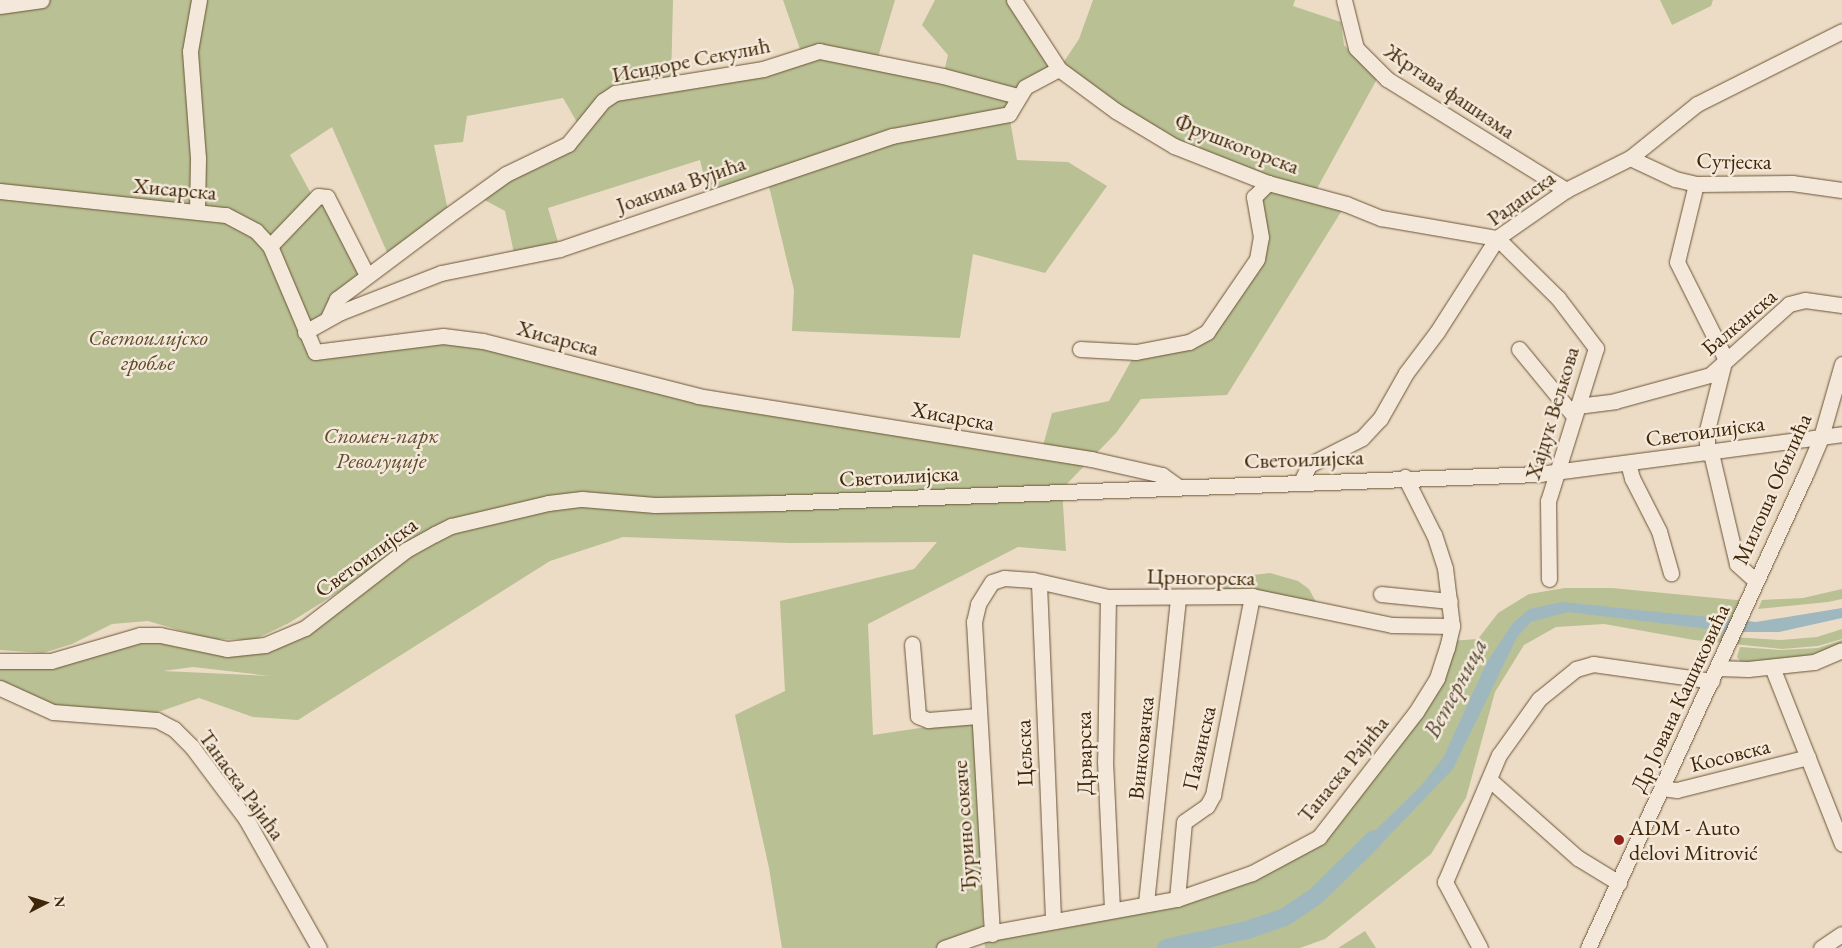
<!DOCTYPE html>
<meta charset="utf-8">
<style>
body{margin:0}
#map{position:relative;width:1842px;height:948px;overflow:hidden;background:#eddcc5;font-family:"EB Garamond",serif}
div>[style]{position:absolute}
.green>*{inset:0;background:#b9c094}
.water>*{inset:0;background:#9fb8c0}
.river>*{height:18px;margin:-9px;padding:0 9px;transform-origin:9px;border-radius:9px;background:#9fb8c0}
.roads{filter:drop-shadow(0 0 1px #6a5436) drop-shadow(0 0 1px #6a5436)}
.minor>*{height:15px;margin:-7.5px;padding:0 7.5px;transform-origin:7.5px;border-radius:7.5px;background:#f3e8d9}
.dots>*{width:14px;height:14px;translate:-50% -50%;box-sizing:border-box;border:2px solid #f3e8d9;border-radius:50%}
span{translate:-50% -50%;white-space:nowrap;text-align:center;line-height:1.15;-webkit-text-stroke:5px #f3e8d9;paint-order:stroke}
.street-label{font-size:22px;color:#3f2606}
.park-label{font-size:22px;color:#5e4c2a;font-style:italic}
.poi-label{font-size:22px;color:#3f2606}
.left{translate:0 -50%;text-align:left}
.water-label{font-size:24px;color:#574a34;font-style:italic}
.north{position:absolute;left:20px;top:878px;width:50px;height:50px;-webkit-text-stroke:4px #f3e8d9;paint-order:stroke;rotate:85deg;font-size:14px;font-weight:700;line-height:20px;text-align:center;color:#3f2606}
.north::after{content:'';display:block;margin:auto;width:18px;height:22px;background:#3f2606;clip-path:polygon(50% 0,100% 100%,50% 72%,0 100%)}
</style>
<div id="map">
<div class="green">
<div style="clip-path:polygon(evenodd,42px 0,673px 0,671px 82px,802px 55px,783px 0,895px 0,876px 64px,943px 76px,948px 55px,922px 25px,935px 0,1014px 0,1059px 69px,1079px 39px,1093px 0,1295px 0,1293px 6px,1341px 22px,1344px 45px,1377px 79px,1314px 194px,1346px 204px,1227px 395px,1141px 399px,1116px 433px,1062px 489px,1066px 551px,1018px 547px,868px 624px,873px 735px,973px 720px,984px 934px,1177px 899px,1319px 837px,1416px 712px,1449px 641px,1478px 639px,1498px 613px,1529px 594px,1565px 588px,1612px 588px,1747px 601px,1732px 637px,1781px 640px,1817px 637px,1842px 629px,1842px 639px,1818px 646px,1782px 649px,1694px 640px,1604px 624px,1556px 627px,1524px 645px,1495px 692px,1466px 798px,1431px 854px,1325px 939px,1300px 948px,985px 948px,984px 934px,944px 948px,782px 948px,769px 868px,735px 715px,785px 691px,780px 601px,914px 569px,937px 542px,789px 543px,623px 537px,550px 561px,298px 720px,253px 717px,199px 698px,141px 718px,75px 716px,0 688px,0 661px,34px 662px,122px 639px,204px 645px,287px 637px,401px 553px,289px 623px,254px 640px,209px 639px,148px 621px,112px 624px,72px 644px,43px 653px,0 650px,0 6px,42px 0,1049px 73px,1072px 78px,1216px 162px,1267px 183px,1256px 212px,1257px 259px,1198px 339px,1136px 352px,1109px 401px,1052px 413px,1041px 453px,594px 370px,443px 336px,312px 349px,305px 332px,367px 275px,327px 197px,314px 199px,290px 155px,332px 127px,390px 259px,449px 215px,434px 145px,463px 142px,467px 116px,563px 98px,581px 129px,477px 196px,505px 211px,515px 258px,560px 249px,548px 208px,700px 160px,709px 197px,767px 178px,794px 290px,792px 331px,960px 338px,973px 254px,1045px 273px,1107px 186px,1068px 162px,1017px 160px,1009px 114px,1049px 73px,42px 0,193px 667px,270px 676px,163px 671px,193px 667px)"></div>
<div style="clip-path:polygon(1660px 0,1713px 0,1711px 6px,1672px 25px)"></div>
<div style="clip-path:polygon(1270px 573px,1298px 581px,1309px 589px,1322px 613px,1198px 594px,1244px 576px)"></div>
<div style="clip-path:polygon(1842px 589px,1842px 599px,1828px 602px,1758px 609px,1762px 600px,1803px 598px)"></div>
<div style="clip-path:polygon(1842px 640px,1842px 644px,1813px 657px,1742px 663px,1737px 657px,1740px 647px,1780px 650px,1818px 648px)"></div>
<div style="clip-path:polygon(1365px 931px,1376px 948px,1338px 948px)"></div>
</div>
<div class="water">
<div style="clip-path:polygon(1562px 602px,1756px 622px,1842px 608px,1842px 618px,1779px 632px,1733px 632px,1568px 612px,1531px 622px,1517px 637px,1453px 769px,1364px 862px,1355px 850px,1420px 787px,1443px 758px,1487px 662px,1513px 623px,1529px 609px)"></div>
</div>
<div class="river">
<div style="left:1166px;top:948px;width:83px;rotate:-12.5deg"></div>
<div style="left:1247px;top:930px;width:40px;rotate:-18.9deg"></div>
<div style="left:1285px;top:917px;width:37px;rotate:-34deg"></div>
<div style="left:1316px;top:896px;width:81px;rotate:-44.5deg"></div>
</div>
<div class="roads">
<div class="minor">
<div style="left:1014px;top:0;width:82px;rotate:56.9deg"></div>
<div style="left:1059px;top:69px;width:71px;rotate:36.4deg"></div>
<div style="left:1116px;top:111px;width:68px;rotate:31.1deg"></div>
<div style="left:1174px;top:146px;width:101px;rotate:21.5deg"></div>
<div style="left:1268px;top:183px;width:81px;rotate:15.1deg"></div>
<div style="left:1346px;top:204px;width:38px;rotate:22deg"></div>
<div style="left:1381px;top:218px;width:118px;rotate:9.8deg"></div>
<div style="left:1497px;top:238px;width:86px;rotate:44.5deg"></div>
<div style="left:1558px;top:298px;width:63px;rotate:52.8deg"></div>
<div style="left:1596px;top:348px;width:160px;rotate:107.4deg"></div>
<div style="left:1548px;top:501px;width:78px;rotate:89.3deg"></div>
<div style="left:1344px;top:0;width:49px;rotate:76deg"></div>
<div style="left:1356px;top:48px;width:44px;rotate:45deg"></div>
<div style="left:1387px;top:79px;width:211px;rotate:31.8deg"></div>
<div style="left:0;top:6px;width:42px;rotate:-8.1deg"></div>
<div style="left:1630px;top:158px;width:50px;rotate:25deg"></div>
<div style="left:1675px;top:179px;width:22px;rotate:13deg"></div>
<div style="left:1696px;top:184px;width:96px;rotate:-0.6deg"></div>
<div style="left:1792px;top:183px;width:50px;rotate:8deg"></div>
<div style="left:1696px;top:184px;width:80px;rotate:103.7deg"></div>
<div style="left:1677px;top:262px;width:107px;rotate:63.4deg"></div>
<div style="left:1725px;top:358px;width:74px;rotate:104deg"></div>
<div style="left:1707px;top:430px;width:23px;rotate:90deg"></div>
<div style="left:0;top:191px;width:227px;rotate:6.1deg"></div>
<div style="left:226px;top:215px;width:34px;rotate:28deg"></div>
<div style="left:256px;top:231px;width:21px;rotate:47deg"></div>
<div style="left:270px;top:246px;width:115px;rotate:67deg"></div>
<div style="left:315px;top:352px;width:129px;rotate:-7.1deg"></div>
<div style="left:443px;top:336px;width:40px;rotate:7.1deg"></div>
<div style="left:483px;top:341px;width:222px;rotate:14.3deg"></div>
<div style="left:698px;top:396px;width:398px;rotate:9.1deg"></div>
<div style="left:1091px;top:459px;width:73px;rotate:12.7deg"></div>
<div style="left:1162px;top:475px;width:19px;rotate:36deg"></div>
<div style="left:197px;top:211px;width:53px;rotate:-88.9deg"></div>
<div style="left:198px;top:158px;width:107px;rotate:-94.3deg"></div>
<div style="left:190px;top:51px;width:52px;rotate:-80deg"></div>
<div style="left:270px;top:246px;width:69px;rotate:-46.2deg"></div>
<div style="left:318px;top:196px;width:9px;rotate:6deg"></div>
<div style="left:327px;top:197px;width:88px;rotate:62.9deg"></div>
<div style="left:328px;top:318px;width:21px;rotate:-65deg"></div>
<div style="left:337px;top:299px;width:140px;rotate:-36.9deg"></div>
<div style="left:449px;top:215px;width:70px;rotate:-35.7deg"></div>
<div style="left:506px;top:174px;width:69px;rotate:-25.8deg"></div>
<div style="left:568px;top:144px;width:55px;rotate:-50.9deg"></div>
<div style="left:603px;top:101px;width:14px;rotate:-34deg"></div>
<div style="left:615px;top:93px;width:150px;rotate:-9.2deg"></div>
<div style="left:763px;top:69px;width:59px;rotate:-17.8deg"></div>
<div style="left:819px;top:51px;width:126px;rotate:11.4deg"></div>
<div style="left:943px;top:76px;width:77px;rotate:15.1deg"></div>
<div style="left:305px;top:332px;width:41px;rotate:-29.1deg"></div>
<div style="left:341px;top:312px;width:107px;rotate:-21.3deg"></div>
<div style="left:441px;top:273px;width:121px;rotate:-11.4deg"></div>
<div style="left:560px;top:249px;width:351px;rotate:-18.8deg"></div>
<div style="left:892px;top:136px;width:119px;rotate:-10.6deg"></div>
<div style="left:1009px;top:114px;width:31px;rotate:-59deg"></div>
<div style="left:1025px;top:87px;width:38px;rotate:-28deg"></div>
<div style="left:1080px;top:349px;width:56px;rotate:3.1deg"></div>
<div style="left:1136px;top:352px;width:54px;rotate:-10.7deg"></div>
<div style="left:1189px;top:342px;width:21px;rotate:-29deg"></div>
<div style="left:1207px;top:332px;width:88px;rotate:-55.6deg"></div>
<div style="left:1257px;top:259px;width:22px;rotate:-80deg"></div>
<div style="left:1261px;top:237px;width:41px;rotate:-99.9deg"></div>
<div style="left:1254px;top:197px;width:20px;rotate:-45deg"></div>
<div style="left:1519px;top:349px;width:87px;rotate:50.6deg"></div>
<div style="left:1577px;top:406px;width:38px;rotate:-7deg"></div>
<div style="left:1615px;top:401px;width:98px;rotate:-15.3deg"></div>
<div style="left:1710px;top:375px;width:106px;rotate:-41.9deg"></div>
<div style="left:1789px;top:304px;width:16px;rotate:-14deg"></div>
<div style="left:1805px;top:300px;width:37px;rotate:8deg"></div>
<div style="left:1711px;top:453px;width:114px;rotate:76.8deg"></div>
<div style="left:1737px;top:564px;width:24px;rotate:42deg"></div>
<div style="left:1628px;top:463px;width:16px;rotate:75deg"></div>
<div style="left:1632px;top:478px;width:59px;rotate:63deg"></div>
<div style="left:1659px;top:531px;width:44px;rotate:74.1deg"></div>
<div style="left:1302px;top:480px;width:17px;rotate:-65deg"></div>
<div style="left:1309px;top:465px;width:59px;rotate:-27deg"></div>
<div style="left:1362px;top:438px;width:26px;rotate:-47deg"></div>
<div style="left:1380px;top:419px;width:53px;rotate:-60.5deg"></div>
<div style="left:1406px;top:373px;width:51px;rotate:-52.9deg"></div>
<div style="left:1437px;top:332px;width:112px;rotate:-57.4deg"></div>
<div style="left:1497px;top:238px;width:84px;rotate:-34.8deg"></div>
<div style="left:1566px;top:190px;width:72px;rotate:-26.6deg"></div>
<div style="left:1630px;top:158px;width:86px;rotate:-38.9deg"></div>
<div style="left:1697px;top:104px;width:162px;rotate:-26.7deg"></div>
<div style="left:1039px;top:584px;width:336px;rotate:87.6deg"></div>
<div style="left:1381px;top:594px;width:69px;rotate:5.8deg"></div>
<div style="left:1108px;top:597px;width:164px;rotate:91deg"></div>
<div style="left:1105px;top:761px;width:147px;rotate:87.3deg"></div>
<div style="left:912px;top:644px;width:72px;rotate:85.2deg"></div>
<div style="left:918px;top:716px;width:11px;rotate:22deg"></div>
<div style="left:928px;top:720px;width:50px;rotate:-4.6deg"></div>
<div style="left:0;top:661px;width:51px"></div>
<div style="left:51px;top:661px;width:93px;rotate:-16.3deg"></div>
<div style="left:140px;top:635px;width:20px"></div>
<div style="left:160px;top:635px;width:68px;rotate:11.8deg"></div>
<div style="left:227px;top:649px;width:38px;rotate:-6deg"></div>
<div style="left:265px;top:645px;width:43px;rotate:-23deg"></div>
<div style="left:305px;top:628px;width:128px;rotate:-37.7deg"></div>
<div style="left:406px;top:550px;width:33px;rotate:-29deg"></div>
<div style="left:435px;top:534px;width:18px;rotate:-27deg"></div>
<div style="left:451px;top:526px;width:100px;rotate:-13.3deg"></div>
<div style="left:548px;top:503px;width:34px;rotate:-7deg"></div>
<div style="left:582px;top:499px;width:73px;rotate:4.7deg"></div>
<div style="left:655px;top:505px;width:118px;rotate:-1deg"></div>
<div style="left:773px;top:503px;width:767px;rotate:-2.17deg"></div>
<div style="left:1539px;top:474px;width:306px;rotate:-7.5deg"></div>
<div style="left:1772px;top:667px;width:190px;rotate:68.4deg"></div>
<div style="left:1717px;top:668px;width:31px;rotate:2deg"></div>
<div style="left:1748px;top:669px;width:66px;rotate:-6.1deg"></div>
<div style="left:1814px;top:662px;width:30px;rotate:-23deg"></div>
<div style="left:0;top:688px;width:58px;rotate:24.4deg"></div>
<div style="left:53px;top:712px;width:104px;rotate:4.4deg"></div>
<div style="left:157px;top:720px;width:19px;rotate:28deg"></div>
<div style="left:174px;top:729px;width:25px;rotate:45deg"></div>
<div style="left:192px;top:747px;width:90px;rotate:53.1deg"></div>
<div style="left:246px;top:819px;width:148px;rotate:60.5deg"></div>
<div style="left:1490px;top:780px;width:118px;rotate:41.6deg"></div>
<div style="left:1578px;top:858px;width:48px;rotate:31.4deg"></div>
<div style="left:1662px;top:788px;width:15px;rotate:8deg"></div>
<div style="left:1677px;top:790px;width:135px;rotate:-14.1deg"></div>
<div style="left:1177px;top:899px;width:77px;rotate:-84.8deg"></div>
<div style="left:1184px;top:822px;width:28px;rotate:-35deg"></div>
<div style="left:1207px;top:806px;width:13px;rotate:-61deg"></div>
<div style="left:1213px;top:795px;width:203px;rotate:-78.9deg"></div>
<div style="left:1146px;top:903px;width:308px;rotate:-84deg"></div>
<div style="left:992px;top:934px;width:313px;rotate:-93.3deg"></div>
<div style="left:974px;top:622px;width:18px;rotate:-77deg"></div>
<div style="left:978px;top:604px;width:26px;rotate:-58deg"></div>
<div style="left:992px;top:582px;width:13px;rotate:-18deg"></div>
<div style="left:1004px;top:578px;width:29px;rotate:4deg"></div>
<div style="left:1033px;top:580px;width:77px;rotate:12.8deg"></div>
<div style="left:1108px;top:597px;width:144px;rotate:-0.4deg"></div>
<div style="left:1252px;top:596px;width:143px;rotate:11.7deg"></div>
<div style="left:1392px;top:625px;width:60px;rotate:1deg"></div>
<div style="left:944px;top:948px;width:42px;rotate:-19.3deg"></div>
<div style="left:984px;top:934px;width:196px;rotate:-10.3deg"></div>
<div style="left:1177px;top:899px;width:79px;rotate:-19.1deg"></div>
<div style="left:1252px;top:873px;width:76px;rotate:-28.2deg"></div>
<div style="left:1319px;top:837px;width:158px;rotate:-52.2deg"></div>
<div style="left:1416px;top:712px;width:40px;rotate:-58deg"></div>
<div style="left:1437px;top:678px;width:32px;rotate:-72deg"></div>
<div style="left:1447px;top:648px;width:23px;rotate:-77deg"></div>
<div style="left:1452px;top:626px;width:58px;rotate:-96.9deg"></div>
<div style="left:1445px;top:568px;width:35px;rotate:-108deg"></div>
<div style="left:1434px;top:535px;width:65px;rotate:-116.6deg"></div>
<div style="left:1480px;top:948px;width:75px;rotate:-117.9deg"></div>
<div style="left:1445px;top:882px;width:138px;rotate:-67deg"></div>
<div style="left:1499px;top:755px;width:69px;rotate:-54.5deg"></div>
<div style="left:1539px;top:699px;width:48px;rotate:-39deg"></div>
<div style="left:1576px;top:669px;width:18px;rotate:-16deg"></div>
<div style="left:1593px;top:664px;width:120px;rotate:8.1deg"></div>
<div style="left:1588px;top:948px;width:523px;rotate:-65.35deg"></div>
<div style="left:1806px;top:473px;width:39px;rotate:-67deg"></div>
<div style="left:1821px;top:437px;width:76px;rotate:-74deg"></div>
<div style="left:1821px;top:948px;width:25px;rotate:-34deg"></div>
</div>
</div>
<div class="dots">
<div style="left:1619px;top:840px;background:#8f2418"></div>
</div>
<div class="street-label">
<span style="left:691px;top:60px;rotate:-11deg">Исидоре Секулић</span>
<span style="left:1450px;top:91px;rotate:34deg">Жртава фашизма</span>
<span style="left:1237px;top:144px;rotate:21deg">Фрушкогорска</span>
<span style="left:1734px;top:161px;rotate:1deg">Сутјеска</span>
<span style="left:681px;top:184px;rotate:-19deg">Јоакима Вујића</span>
<span style="left:175px;top:189px;rotate:5deg">Хисарска</span>
<span style="left:1521px;top:198px;rotate:-36deg">Раданска</span>
<span style="left:1739px;top:322px;rotate:-40deg">Балканска</span>
<span style="left:558px;top:338px;rotate:15deg">Хисарска</span>
<span style="left:1552px;top:413px;rotate:-73deg">Хајдук Вељкова</span>
<span style="left:953px;top:416px;rotate:10deg">Хисарска</span>
<span style="left:1705px;top:431px;rotate:-8deg">Светоилијска</span>
<span style="left:1304px;top:459px;rotate:-2deg">Светоилијска</span>
<span style="left:899px;top:476px;rotate:-3deg">Светоилијска</span>
<span style="left:1772px;top:489px;rotate:-66deg">Милоша Обилића</span>
<span style="left:366px;top:557px;rotate:-36deg">Светоилијска</span>
<span style="left:1201px;top:577px;rotate:1deg">Црногорска</span>
<span style="left:1680px;top:698px;rotate:-65deg">Др Јована Кашиковића</span>
<span style="left:1141px;top:748px;rotate:-84deg">Винковачка</span>
<span style="left:1199px;top:748px;rotate:-77deg">Пазинска</span>
<span style="left:1024px;top:753px;rotate:-92deg">Цељска</span>
<span style="left:1084px;top:753px;rotate:-91deg">Дрварска</span>
<span style="left:1730px;top:755px;rotate:-14deg">Косовска</span>
<span style="left:1343px;top:769px;rotate:-51deg">Танаска Рајића</span>
<span style="left:242px;top:785px;rotate:54deg">Танаска Рајића</span>
<span style="left:964px;top:826px;rotate:-94deg">Ђурино сокаче</span>
</div>
<div class="park-label">
<span style="left:148px;top:350px">Светоилијско<br>гробље</span>
<span style="left:381px;top:448px">Спомен-парк<br>Револуције</span>
</div>
<div class="poi-label">
<span class="left" style="left:1629px;top:840px">ADM - Auto<br>delovi Mitrović</span>
</div>
<div class="water-label">
<span style="left:1455px;top:688px;rotate:-62deg">Ветерница</span>
</div>
<div class="north">N</div>
</div>
